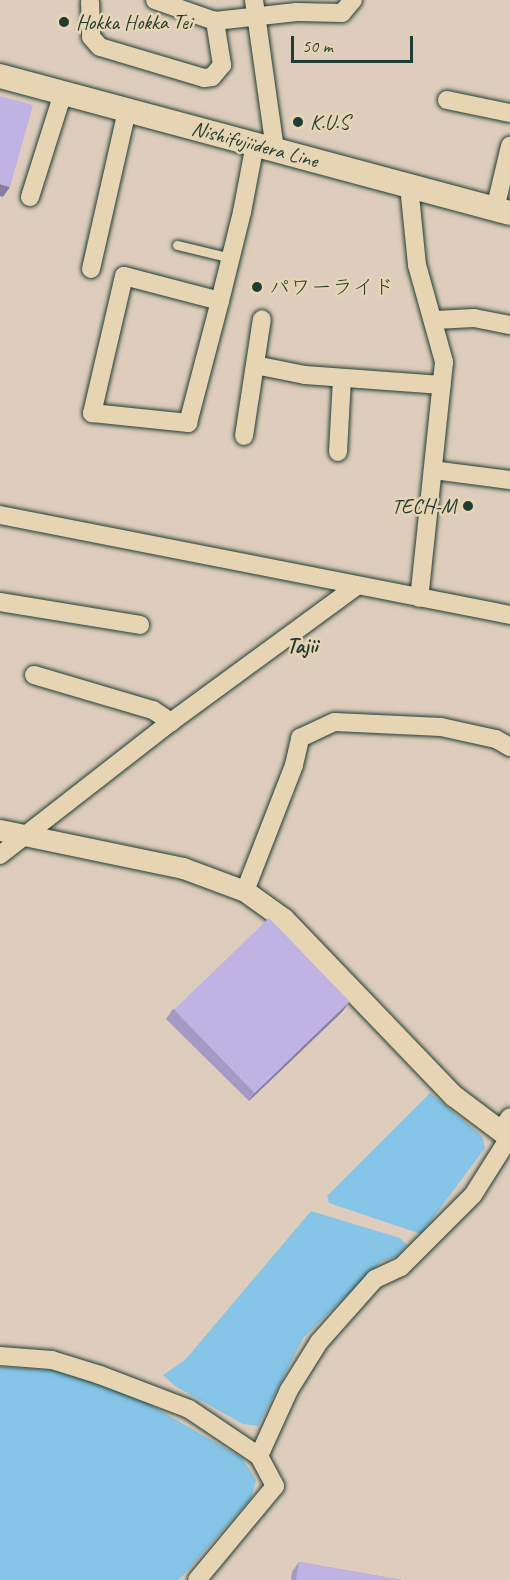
<!DOCTYPE html>
<meta charset="utf-8">
<style>
body{margin:0}
#map{position:relative;width:510px;height:1580px;overflow:hidden;background:#decdbc;font-family:Caveat,"Klee One",sans-serif}
div>[style]{position:absolute}
.water>*{inset:0;background:#86c5e7}
.roads{filter:drop-shadow(0 0 2px #1f3d34) drop-shadow(0 0 2px #1f3d34)}
.service>*{height:9px;margin:-4.5px;padding:0 4.5px;transform-origin:4.5px;border-radius:4.5px;background:#e6d4b2}
.minor>*{height:18px;margin:-9px;padding:0 9px;transform-origin:9px;border-radius:9px;background:#e6d4b2}
.tertiary>*{height:21px;margin:-10.5px;padding:0 10.5px;transform-origin:10.5px;border-radius:10.5px;background:#e6d4b2}
.secondary>*{height:24px;margin:-12px;padding:0 12px;transform-origin:12px;border-radius:12px;background:#e6d4b2}
.wall>*{inset:0;background:#a49ac4}
.shaded-wall>*{inset:0;background:#867da0}
.building>*{inset:0;background:#bfb3e4;transform-origin:0 0}
.dots>*{width:16px;height:16px;translate:-50% -50%;box-sizing:border-box;border:3px solid #e6d4b2;border-radius:50%}
span{translate:-50% -50%;white-space:nowrap;text-align:center;line-height:1.15;-webkit-text-stroke:5px #e6d4b2;paint-order:stroke}
.poi-label{font-size:21px;color:#1f3d34}
.left{translate:0 -50%;text-align:left}
.right{translate:-100% -50%;text-align:right}
.street-label{font-size:21px;color:#1f3d34}
.neighbourhood-label{font-size:22px;color:#1f3d34;font-weight:700}
.scale{position:absolute;left:291px;top:36px;width:122px;height:27px;box-sizing:border-box;border:3px solid #1f3d34;border-top:0;padding-left:8px;font-size:18px;line-height:21px;white-space:nowrap;color:#1f3d34;-webkit-text-stroke:4px #e6d4b2;paint-order:stroke}
</style>
<div id="map">
<div class="water">
<div style="clip-path:polygon(430px 1093px,482px 1136px,485px 1148px,421px 1234px,329px 1203px,327px 1196px)"></div>
<div style="clip-path:polygon(311px 1211px,400px 1238px,407px 1245px,395px 1257px,382px 1261px,304px 1337px,258px 1426px,243px 1424px,175px 1386px,163px 1375px,185px 1360px)"></div>
<div style="clip-path:polygon(0 1367px,62px 1371px,142px 1400px,242px 1458px,256px 1480px,251px 1498px,179px 1580px,0 1580px)"></div>
</div>
<div class="roads">
<div class="service">
<div style="left:177px;top:245px;width:56px;rotate:13.5deg"></div>
</div>
<div class="minor">
<div style="left:155px;top:0;width:64px;rotate:19.3deg"></div>
<div style="left:215px;top:21px;width:82px;rotate:-6.3deg"></div>
<div style="left:297px;top:12px;width:45px;rotate:1.3deg"></div>
<div style="left:342px;top:13px;width:17px;rotate:-50deg"></div>
<div style="left:254px;top:0;width:150px;rotate:82deg"></div>
<div style="left:90px;top:2px;width:35px;rotate:88deg"></div>
<div style="left:91px;top:37px;width:13px;rotate:48deg"></div>
<div style="left:100px;top:47px;width:109px;rotate:16.6deg"></div>
<div style="left:204px;top:78px;width:8px;rotate:-7deg"></div>
<div style="left:212px;top:77px;width:16px;rotate:-50deg"></div>
<div style="left:222px;top:65px;width:45px;rotate:-99deg"></div>
<div style="left:447px;top:100px;width:64px;rotate:11.7deg"></div>
<div style="left:409px;top:186px;width:79px;rotate:84.2deg"></div>
<div style="left:417px;top:265px;width:101px;rotate:74.4deg"></div>
<div style="left:444px;top:362px;width:237px;rotate:96deg"></div>
<div style="left:30px;top:197px;width:109px;rotate:-72.4deg"></div>
<div style="left:495px;top:209px;width:65px;rotate:-76.6deg"></div>
<div style="left:91px;top:269px;width:163px;rotate:-77.2deg"></div>
<div style="left:220px;top:301px;width:99px;rotate:-165.4deg"></div>
<div style="left:124px;top:276px;width:141px;rotate:103.1deg"></div>
<div style="left:92px;top:413px;width:97px;rotate:5.9deg"></div>
<div style="left:188px;top:423px;width:126px;rotate:-75.3deg"></div>
<div style="left:220px;top:301px;width:92px;rotate:-76.1deg"></div>
<div style="left:242px;top:212px;width:69px;rotate:-79.2deg"></div>
<div style="left:435px;top:320px;width:39px;rotate:-3deg"></div>
<div style="left:474px;top:318px;width:37px;rotate:11deg"></div>
<div style="left:255px;top:365px;width:51px;rotate:11.3deg"></div>
<div style="left:305px;top:375px;width:137px;rotate:4.2deg"></div>
<div style="left:244px;top:436px;width:118px;rotate:-81.3deg"></div>
<div style="left:338px;top:452px;width:74px;rotate:-86.9deg"></div>
<div style="left:433px;top:470px;width:78px;rotate:7.4deg"></div>
<div style="left:0;top:515px;width:520px;rotate:11.09deg"></div>
<div style="left:0;top:602px;width:142px;rotate:9.3deg"></div>
<div style="left:34px;top:675px;width:124px;rotate:16.4deg"></div>
<div style="left:153px;top:710px;width:22px;rotate:34deg"></div>
<div style="left:0;top:855px;width:217px;rotate:-37.9deg"></div>
<div style="left:171px;top:722px;width:230px;rotate:-36.2deg"></div>
<div style="left:245px;top:891px;width:135px;rotate:-68.7deg"></div>
<div style="left:294px;top:765px;width:28px;rotate:-77deg"></div>
<div style="left:300px;top:738px;width:38px;rotate:-25deg"></div>
<div style="left:335px;top:722px;width:106px;rotate:2.7deg"></div>
<div style="left:441px;top:727px;width:56px;rotate:12.3deg"></div>
<div style="left:496px;top:739px;width:16px;rotate:30deg"></div>
<div style="left:500px;top:1131px;width:17px;rotate:-54deg"></div>
<div style="left:0;top:1356px;width:52px;rotate:4.4deg"></div>
<div style="left:52px;top:1360px;width:50px;rotate:17.4deg"></div>
<div style="left:100px;top:1375px;width:95px;rotate:20.9deg"></div>
<div style="left:189px;top:1409px;width:84px;rotate:33.9deg"></div>
<div style="left:197px;top:1580px;width:122px;rotate:-50.3deg"></div>
<div style="left:275px;top:1486px;width:34px;rotate:-118deg"></div>
<div style="left:259px;top:1456px;width:72px;rotate:-65.6deg"></div>
<div style="left:289px;top:1390px;width:57px;rotate:-58deg"></div>
<div style="left:319px;top:1342px;width:84px;rotate:-48.4deg"></div>
<div style="left:375px;top:1279px;width:29px;rotate:-25deg"></div>
<div style="left:401px;top:1267px;width:102px;rotate:-45deg"></div>
<div style="left:473px;top:1195px;width:67px;rotate:-57.7deg"></div>
</div>
<div class="tertiary">
<div style="left:0;top:830px;width:187px;rotate:11.7deg"></div>
<div style="left:183px;top:868px;width:66px;rotate:20.4deg"></div>
<div style="left:245px;top:891px;width:48px;rotate:35.7deg"></div>
<div style="left:284px;top:919px;width:245px;rotate:46.2deg"></div>
<div style="left:454px;top:1096px;width:70px;rotate:36.9deg"></div>
</div>
<div class="secondary">
<div style="left:0;top:76px;width:528px;rotate:15.04deg"></div>
</div>
</div>
<div class="wall">
<div style="clip-path:polygon(173px 1009px,343px 1011px,249px 1101px,166px 1019px)"></div>
<div style="clip-path:polygon(299px 1562px,402px 1580px,291px 1580px,292px 1572px)"></div>
</div>
<div class="shaded-wall">
<div style="clip-path:polygon(0 184px,10px 187px,3px 197px,0 196px)"></div>
<div style="clip-path:polygon(350px 1001px,343px 1011px,249px 1101px,256px 1091px)"></div>
</div>
<div class="building">
<div style="clip-path:polygon(0 96px,33px 105px,10px 187px,0 184px)"></div>
<div style="left:269px;top:918px;width:116px;height:132px;rotate:46deg"></div>
<div style="clip-path:polygon(299px 1562px,402px 1580px,296px 1580px)"></div>
</div>
<div class="dots">
<div style="left:64px;top:22px;background:#1f3d34"></div>
<div style="left:298px;top:122px;background:#1f3d34"></div>
<div style="left:257px;top:287px;background:#1f3d34"></div>
<div style="left:468px;top:506px;background:#1f3d34"></div>
</div>
<div class="poi-label">
<span class="left" style="left:76px;top:22px">Hokka Hokka Tei</span>
<span class="left" style="left:310px;top:122px">K.U.S</span>
<span class="left" style="left:269px;top:287px">パワーライド</span>
<span class="right" style="left:456px;top:506px">TECH-M</span>
</div>
<div class="street-label">
<span style="left:255px;top:144px;rotate:15deg">Nishifujiidera Line</span>
</div>
<div class="neighbourhood-label">
<span style="left:302px;top:647px">Tajii</span>
</div>
<div class="scale">50 m</div>
</div>
